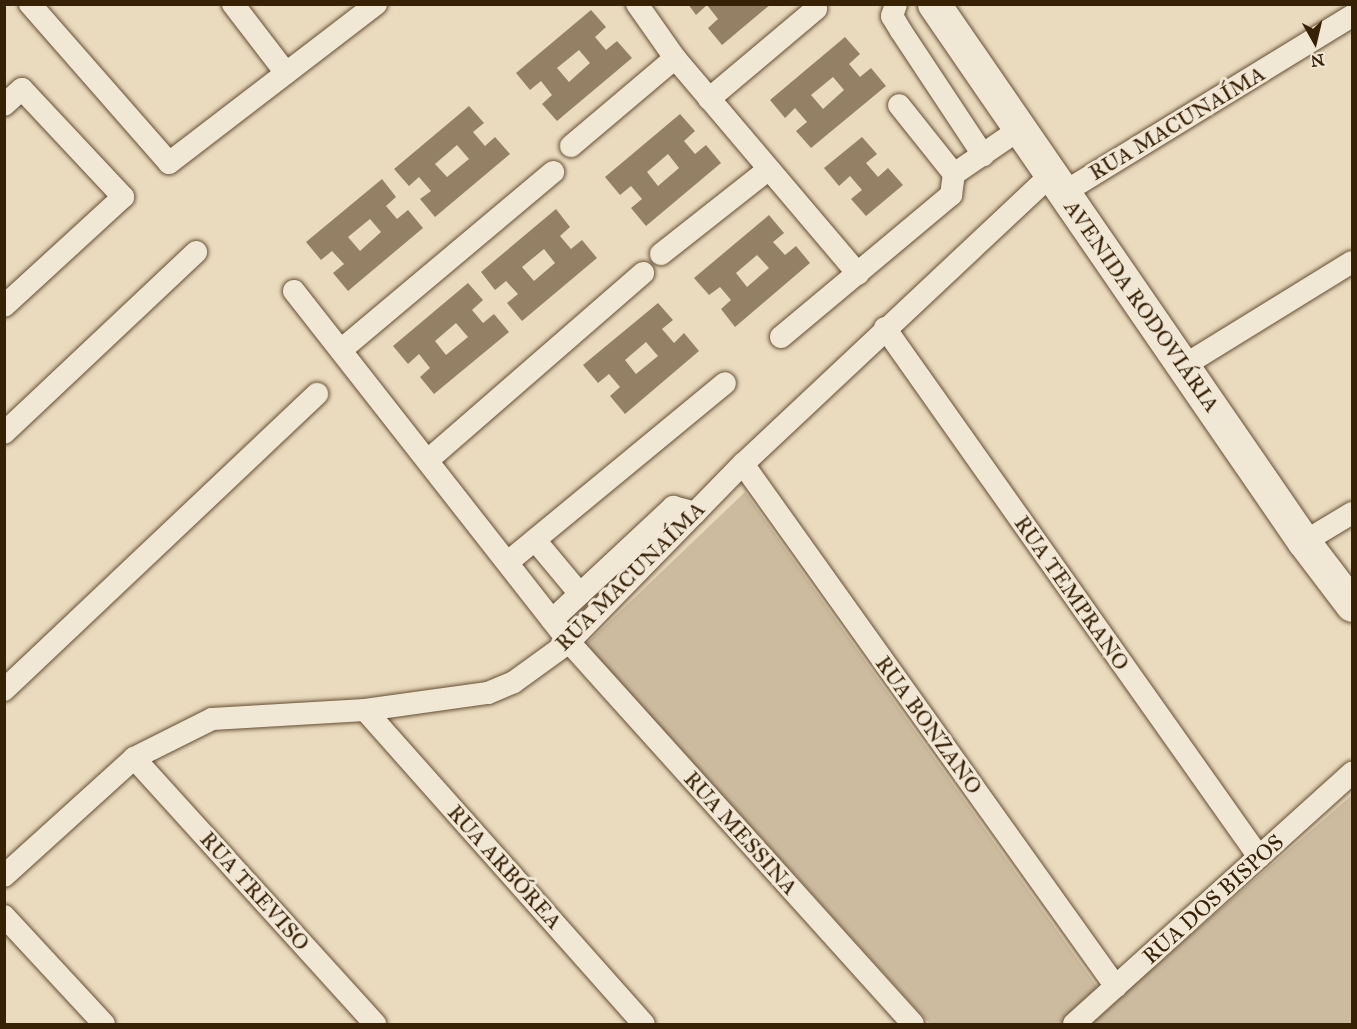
<!DOCTYPE html>
<meta charset="utf-8">
<style>
body{margin:0}
#map{position:relative;width:1357px;height:1029px;overflow:hidden;background:#eadabe;font-family:"IM FELL Great Primer",serif}
div>[style]{position:absolute}
.green>*{inset:0;background:#ccbb9f}
.building>*{inset:0;background:#948165}
.roads{filter:drop-shadow(0 0 2px #644f33) drop-shadow(0 0 2px #644f33)}
.street>*{height:22px;margin:-11px;padding:0 11px;transform-origin:11px;border-radius:11px;background:#f1e7d5}
.secondary>*{height:33px;margin:-16.5px;padding:0 16.5px;transform-origin:16.5px;border-radius:16.5px;background:#f1e7d5}
span{translate:-50% -50%;white-space:nowrap;text-align:center;line-height:1.15;-webkit-text-stroke:6px #f1e7d5;paint-order:stroke}
.street-label{font-size:22px;color:#372105}
.frame{position:absolute;inset:0;border:6px solid #372105;pointer-events:none}
.north{position:absolute;left:1285px;top:12px;width:60px;height:60px;-webkit-text-stroke:4px #f1e7d5;paint-order:stroke;rotate:172deg;font-size:16px;font-weight:700;line-height:24px;text-align:center;color:#372105}
.north::after{content:'';display:block;margin:auto;width:21px;height:27px;background:#372105;clip-path:polygon(50% 0,100% 100%,50% 72%,0 100%)}
</style>
<div id="map">
<div class="green">
<div style="clip-path:polygon(745px 492px,1110px 1005px,1352px 795px,1352px 1024px,930px 1024px,586px 644px)"></div>
</div>
<div class="building">
<div style="clip-path:polygon(688px 4px,734px 6px,771px 4px,722px 45px,708px 28px,718px 19px,707px 5px,696px 15px)"></div>
<div style="clip-path:polygon(evenodd,591px 10px,606px 27px,595px 37px,606px 50px,617px 41px,632px 58px,557px 121px,542px 104px,552px 95px,541px 81px,530px 90px,516px 73px,591px 10px,579px 50px,590px 63px,569px 82px,557px 68px,579px 50px)"></div>
<div style="clip-path:polygon(evenodd,845px 37px,860px 54px,849px 64px,860px 77px,871px 68px,886px 86px,811px 148px,796px 131px,807px 122px,795px 108px,785px 118px,770px 100px,845px 37px,833px 77px,844px 90px,823px 109px,811px 95px,833px 77px)"></div>
<div style="clip-path:polygon(evenodd,469px 106px,484px 123px,473px 132px,485px 146px,495px 137px,510px 154px,435px 217px,420px 199px,431px 191px,419px 177px,409px 186px,394px 169px,469px 106px,457px 145px,469px 159px,447px 177px,435px 164px,457px 145px)"></div>
<div style="clip-path:polygon(evenodd,680px 114px,695px 131px,684px 141px,695px 154px,706px 145px,721px 163px,646px 226px,631px 208px,642px 199px,631px 186px,620px 195px,605px 177px,680px 114px,668px 154px,679px 168px,658px 186px,647px 172px,668px 154px)"></div>
<div style="clip-path:polygon(862px 137px,877px 154px,866px 163px,878px 177px,888px 168px,903px 185px,866px 216px,851px 199px,862px 190px,850px 176px,839px 186px,824px 168px)"></div>
<div style="clip-path:polygon(evenodd,382px 179px,396px 197px,386px 206px,397px 219px,408px 210px,423px 228px,348px 291px,333px 273px,344px 264px,332px 251px,321px 260px,306px 242px,382px 179px,370px 219px,381px 232px,360px 251px,348px 237px,370px 219px)"></div>
<div style="clip-path:polygon(evenodd,556px 209px,570px 227px,560px 236px,571px 249px,582px 240px,597px 258px,522px 321px,507px 303px,518px 294px,506px 281px,495px 290px,481px 272px,556px 209px,544px 249px,555px 263px,534px 281px,522px 267px,544px 249px)"></div>
<div style="clip-path:polygon(evenodd,769px 215px,784px 233px,773px 242px,785px 255px,796px 246px,810px 263px,735px 327px,721px 309px,731px 300px,720px 287px,709px 295px,694px 278px,769px 215px,757px 255px,769px 268px,747px 287px,736px 273px,757px 255px)"></div>
<div style="clip-path:polygon(evenodd,468px 283px,483px 300px,472px 310px,483px 323px,494px 314px,509px 332px,434px 394px,420px 377px,430px 368px,419px 354px,408px 364px,393px 346px,468px 283px,456px 323px,468px 337px,446px 355px,435px 341px,456px 323px)"></div>
<div style="clip-path:polygon(evenodd,658px 303px,673px 320px,662px 329px,674px 343px,684px 333px,699px 351px,625px 414px,610px 396px,620px 387px,609px 374px,598px 383px,583px 365px,658px 303px,646px 342px,658px 356px,636px 374px,625px 360px,646px 342px)"></div>
</div>
<div class="roads">
<div class="street">
<div style="left:30px;top:4px;width:211px;rotate:48.8deg"></div>
<div style="left:169px;top:163px;width:261px;rotate:-37.5deg"></div>
<div style="left:233px;top:4px;width:87px;rotate:52.5deg"></div>
<div style="left:637px;top:4px;width:66px;rotate:54.9deg"></div>
<div style="left:675px;top:58px;width:283px;rotate:49.7deg"></div>
<div style="left:896px;top:4px;width:13px;rotate:108deg"></div>
<div style="left:892px;top:16px;width:17px;rotate:59deg"></div>
<div style="left:901px;top:31px;width:149px;rotate:56.5deg"></div>
<div style="left:709px;top:99px;width:140px;rotate:-40.1deg"></div>
<div style="left:4px;top:105px;width:24px;rotate:-42deg"></div>
<div style="left:22px;top:89px;width:148px;rotate:46.9deg"></div>
<div style="left:123px;top:197px;width:161px;rotate:137.5deg"></div>
<div style="left:571px;top:146px;width:136px;rotate:-40.2deg"></div>
<div style="left:954px;top:174px;width:80px;rotate:-34.3deg"></div>
<div style="left:1063px;top:193px;width:339px;rotate:-31.5deg"></div>
<div style="left:661px;top:254px;width:137px;rotate:-38.2deg"></div>
<div style="left:294px;top:291px;width:446px;rotate:51.9deg"></div>
<div style="left:569px;top:642px;width:514px;rotate:48deg"></div>
<div style="left:885px;top:328px;width:648px;rotate:54.74deg"></div>
<div style="left:781px;top:337px;width:222px;rotate:-39.9deg"></div>
<div style="left:951px;top:195px;width:21px;rotate:-82deg"></div>
<div style="left:954px;top:174px;width:88px;rotate:-128.6deg"></div>
<div style="left:341px;top:350px;width:277px;rotate:-40deg"></div>
<div style="left:1183px;top:366px;width:198px;rotate:-31.6deg"></div>
<div style="left:4px;top:433px;width:264px;rotate:-43.3deg"></div>
<div style="left:428px;top:460px;width:285px;rotate:-41deg"></div>
<div style="left:743px;top:464px;width:642px;rotate:54.5deg"></div>
<div style="left:535px;top:540px;width:70px;rotate:50.2deg"></div>
<div style="left:1304px;top:542px;width:56px;rotate:-31.1deg"></div>
<div style="left:508px;top:562px;width:281px;rotate:-39.5deg"></div>
<div style="left:552px;top:620px;width:166px;rotate:-43deg"></div>
<div style="left:673px;top:507px;width:23px;rotate:15deg"></div>
<div style="left:4px;top:690px;width:431px;rotate:-43.4deg"></div>
<div style="left:365px;top:710px;width:420px;rotate:48.4deg"></div>
<div style="left:134px;top:758px;width:359px;rotate:47.8deg"></div>
<div style="left:4px;top:876px;width:176px;rotate:-42.2deg"></div>
<div style="left:134px;top:758px;width:87px;rotate:-26.6deg"></div>
<div style="left:212px;top:719px;width:153px;rotate:-3.4deg"></div>
<div style="left:365px;top:710px;width:124px;rotate:-7.9deg"></div>
<div style="left:488px;top:693px;width:28px;rotate:-23deg"></div>
<div style="left:514px;top:682px;width:68px;rotate:-36deg"></div>
<div style="left:569px;top:642px;width:249px;rotate:-45.7deg"></div>
<div style="left:743px;top:464px;width:422px;rotate:-43.2deg"></div>
<div style="left:4px;top:916px;width:147px;rotate:47.2deg"></div>
<div style="left:1074px;top:1024px;width:375px;rotate:-42.1deg"></div>
</div>
<div class="secondary">
<div style="left:934px;top:4px;width:653px;rotate:55.48deg"></div>
<div style="left:1304px;top:542px;width:79px;rotate:52.7deg"></div>
</div>
</div>
<div class="street-label">
<span style="left:1177px;top:123px;rotate:-31deg">RUA MACUNAÍMA</span>
<span style="left:1142px;top:306px;rotate:55deg">AVENIDA RODOVIÁRIA</span>
<span style="left:630px;top:576px;rotate:-45deg">RUA MACUNAÍMA</span>
<span style="left:1072px;top:593px;rotate:55deg">RUA TEMPRANO</span>
<span style="left:929px;top:725px;rotate:54deg">RUA BONZANO</span>
<span style="left:741px;top:833px;rotate:48deg">RUA MESSINA</span>
<span style="left:505px;top:867px;rotate:48deg">RUA ARBÓREA</span>
<span style="left:255px;top:891px;rotate:48deg">RUA TREVISO</span>
<span style="left:1213px;top:899px;rotate:-42deg">RUA DOS BISPOS</span>
</div>
<div class="frame"></div>
<div class="north">N</div>
</div>
